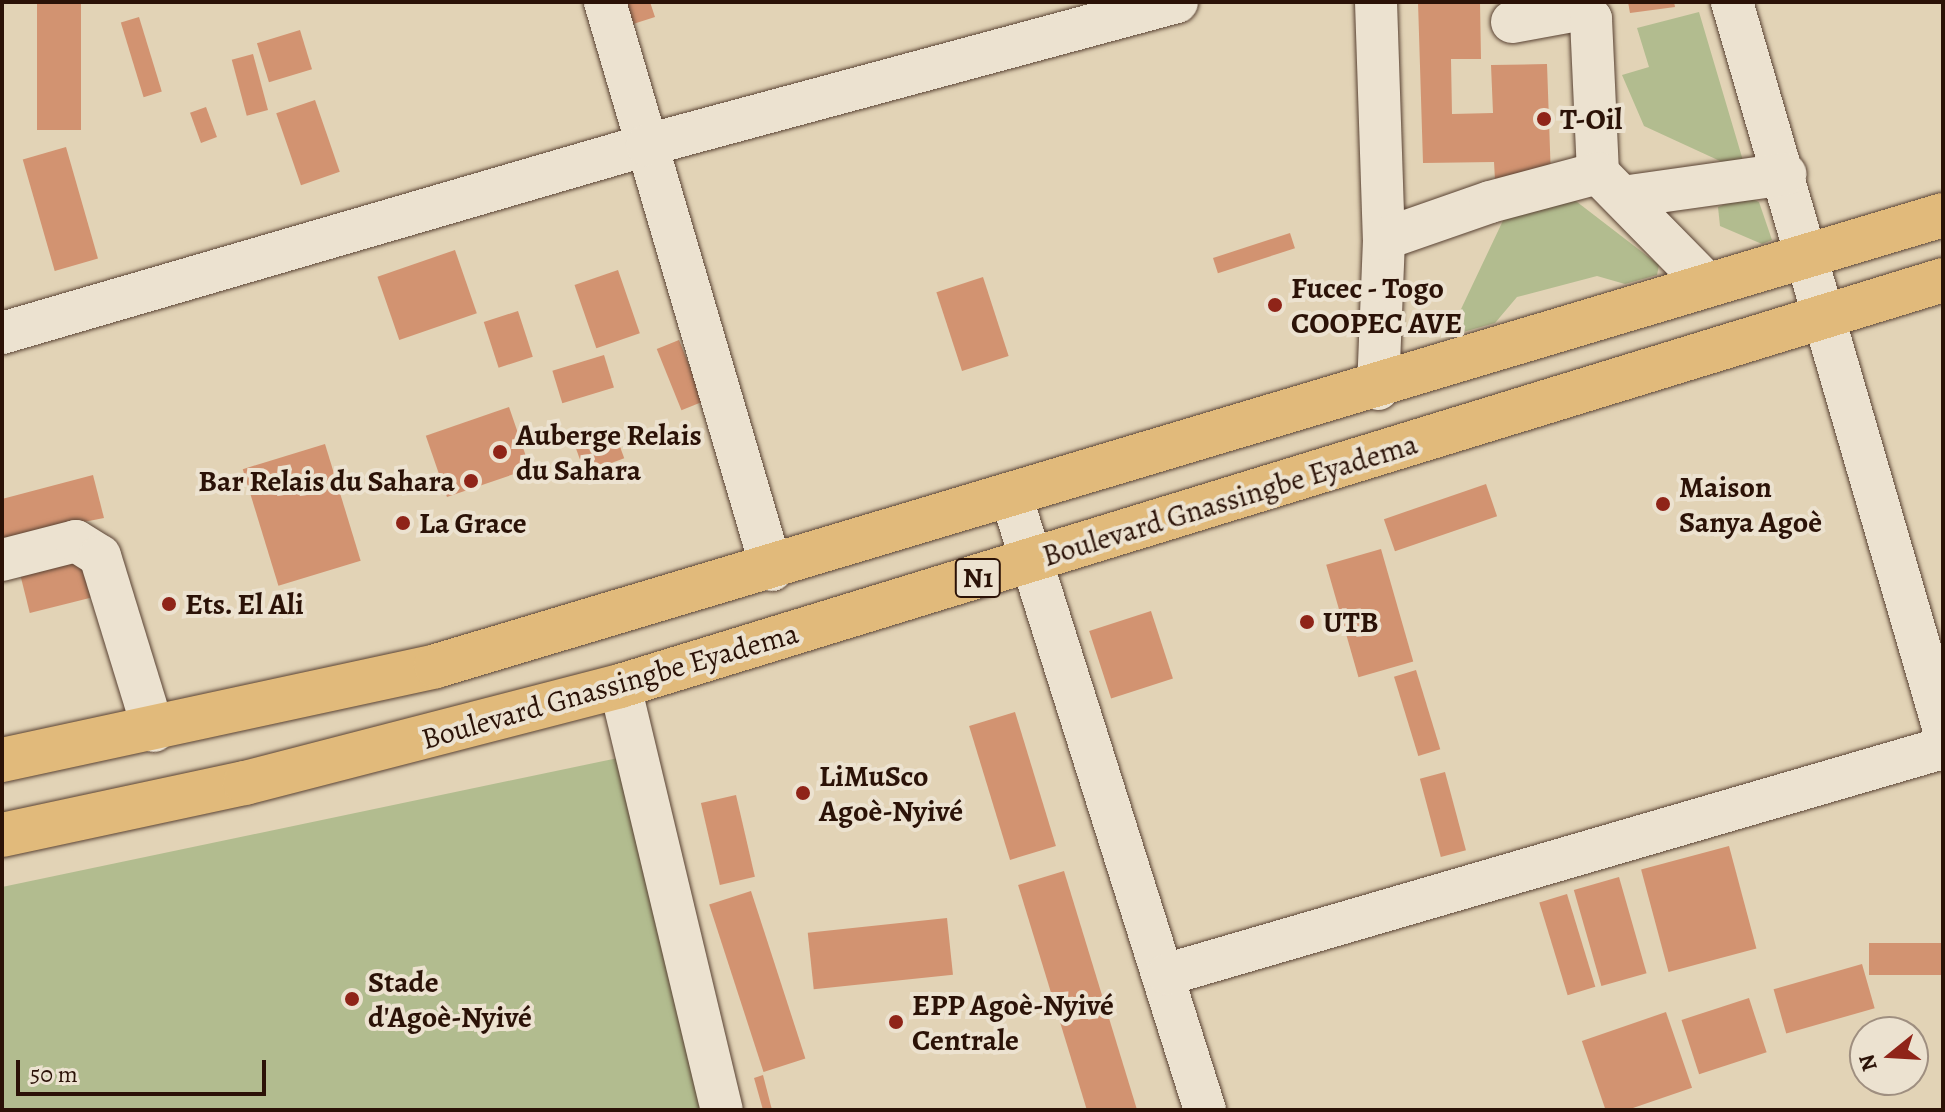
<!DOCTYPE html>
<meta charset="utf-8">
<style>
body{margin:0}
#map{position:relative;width:1945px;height:1112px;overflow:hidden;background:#e2d3b6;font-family:Alegreya,serif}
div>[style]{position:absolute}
.green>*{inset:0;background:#b2bc8f}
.building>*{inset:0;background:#d29371;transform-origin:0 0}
.roads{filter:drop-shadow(0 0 2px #594233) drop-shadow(0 0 2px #594233)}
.minor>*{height:42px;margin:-21px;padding:0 21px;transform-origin:21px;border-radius:21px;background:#ece2d0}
.highway>*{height:44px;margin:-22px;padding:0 22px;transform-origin:22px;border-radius:22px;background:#e1ba7b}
.dots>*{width:22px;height:22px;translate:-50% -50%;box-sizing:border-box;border:4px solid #ece2d0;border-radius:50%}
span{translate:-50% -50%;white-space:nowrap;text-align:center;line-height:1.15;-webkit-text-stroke:8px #ece2d0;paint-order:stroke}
.shield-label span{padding:2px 6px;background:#ece2d0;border:2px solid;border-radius:6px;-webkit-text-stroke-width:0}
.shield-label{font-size:28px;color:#2b1207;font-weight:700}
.poi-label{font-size:30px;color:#2b1207;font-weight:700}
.left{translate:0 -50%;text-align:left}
.right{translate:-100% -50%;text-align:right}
.street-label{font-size:30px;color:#2b1207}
.frame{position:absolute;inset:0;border:4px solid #2b1207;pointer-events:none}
.north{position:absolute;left:1849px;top:1016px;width:80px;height:80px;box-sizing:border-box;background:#ece2d0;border:2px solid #9f8f80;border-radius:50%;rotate:252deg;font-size:22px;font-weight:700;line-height:32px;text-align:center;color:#2b1207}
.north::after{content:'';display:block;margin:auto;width:28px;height:36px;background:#8f2418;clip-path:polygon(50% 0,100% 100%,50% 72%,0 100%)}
.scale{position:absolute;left:16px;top:1060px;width:250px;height:36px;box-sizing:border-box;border:4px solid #2b1207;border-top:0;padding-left:10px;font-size:24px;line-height:28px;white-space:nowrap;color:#2b1207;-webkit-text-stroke:6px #ece2d0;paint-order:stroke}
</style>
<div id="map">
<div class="green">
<div style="clip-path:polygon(1699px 12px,1744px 164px,1733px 167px,1644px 126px,1622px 75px,1649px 67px,1637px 28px)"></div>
<div style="clip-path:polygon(1568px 195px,1659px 265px,1657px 275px,1625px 284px,1597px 276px,1517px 297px,1495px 323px,1460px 333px,1453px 326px,1508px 210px)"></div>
<div style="clip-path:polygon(1745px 196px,1759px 202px,1772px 240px,1762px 244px,1720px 226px,1718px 207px)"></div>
<div style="clip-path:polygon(637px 754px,732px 1110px,2px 1110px,2px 887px)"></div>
</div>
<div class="building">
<div style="left:37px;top:2px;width:44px;height:128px"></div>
<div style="clip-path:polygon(623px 2px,650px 2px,655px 17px,630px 25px)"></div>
<div style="clip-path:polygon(1418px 2px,1480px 2px,1481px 59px,1451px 59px,1452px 114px,1493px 113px,1491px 65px,1547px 64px,1551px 178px,1495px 180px,1494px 162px,1423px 163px)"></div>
<div style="clip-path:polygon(1628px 2px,1674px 2px,1675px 7px,1630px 13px)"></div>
<div style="left:139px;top:17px;width:78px;height:19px;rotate:73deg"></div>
<div style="left:300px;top:30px;width:41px;height:45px;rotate:73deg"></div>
<div style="left:253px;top:54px;width:58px;height:22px;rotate:75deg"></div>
<div style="left:315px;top:100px;width:76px;height:41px;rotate:71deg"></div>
<div style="left:206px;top:107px;width:32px;height:17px;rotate:70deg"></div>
<div style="left:66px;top:147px;width:116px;height:45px;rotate:74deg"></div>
<div style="left:1290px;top:233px;width:16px;height:81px;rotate:72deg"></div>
<div style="left:455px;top:250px;width:67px;height:82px;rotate:71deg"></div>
<div style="left:618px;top:270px;width:67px;height:46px;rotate:71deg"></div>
<div style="left:983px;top:277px;width:83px;height:49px;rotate:72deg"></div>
<div style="left:518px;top:311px;width:48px;height:36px;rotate:72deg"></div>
<div style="left:679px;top:340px;width:66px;height:24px;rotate:68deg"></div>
<div style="left:604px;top:355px;width:34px;height:54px;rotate:73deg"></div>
<div style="left:509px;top:407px;width:65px;height:88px;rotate:71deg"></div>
<div style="left:615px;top:433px;width:27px;height:42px;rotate:70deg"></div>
<div style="left:325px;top:444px;width:122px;height:86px;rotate:73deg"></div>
<div style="clip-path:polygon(93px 475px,104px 518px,2px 538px,2px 499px)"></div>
<div style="left:1486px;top:484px;width:34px;height:108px;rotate:71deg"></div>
<div style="left:1381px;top:549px;width:117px;height:57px;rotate:74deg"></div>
<div style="left:89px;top:557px;width:40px;height:71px;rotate:76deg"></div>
<div style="left:1151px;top:611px;width:71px;height:65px;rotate:72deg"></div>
<div style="left:1416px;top:670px;width:83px;height:23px;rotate:73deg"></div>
<div style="left:1015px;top:712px;width:140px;height:48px;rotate:73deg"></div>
<div style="left:1445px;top:772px;width:81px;height:26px;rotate:75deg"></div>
<div style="left:736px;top:795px;width:84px;height:36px;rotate:77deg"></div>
<div style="left:1729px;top:846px;width:106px;height:91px;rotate:75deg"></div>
<div style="left:1064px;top:871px;width:249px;height:48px;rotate:73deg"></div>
<div style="left:1619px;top:877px;width:100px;height:47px;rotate:74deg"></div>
<div style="left:751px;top:891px;width:176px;height:44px;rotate:72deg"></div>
<div style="left:1567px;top:894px;width:97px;height:29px;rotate:73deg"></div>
<div style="left:947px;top:918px;width:57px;height:140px;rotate:84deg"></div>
<div style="left:1943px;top:943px;width:32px;height:74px;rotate:90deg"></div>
<div style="left:1862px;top:964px;width:46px;height:92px;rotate:74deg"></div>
<div style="left:1749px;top:998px;width:57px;height:71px;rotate:72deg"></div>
<div style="left:1666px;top:1012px;width:80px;height:89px;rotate:71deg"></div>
<div style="clip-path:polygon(763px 1075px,772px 1110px,763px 1110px,754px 1078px)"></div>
</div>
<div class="roads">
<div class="minor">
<div style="left:605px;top:2px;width:592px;rotate:73.62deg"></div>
<div style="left:1376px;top:2px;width:237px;rotate:88.1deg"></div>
<div style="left:1732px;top:2px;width:755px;rotate:73.77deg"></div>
<div style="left:1512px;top:22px;width:72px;rotate:-10.4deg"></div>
<div style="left:1583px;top:9px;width:13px;rotate:51deg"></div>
<div style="left:1591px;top:19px;width:154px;rotate:87.4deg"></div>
<div style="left:1629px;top:196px;width:158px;rotate:-8deg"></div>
<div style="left:2px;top:333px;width:672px;rotate:-16.25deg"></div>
<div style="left:647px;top:145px;width:549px;rotate:-15.1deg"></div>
<div style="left:1378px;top:389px;width:150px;rotate:-87.7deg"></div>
<div style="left:1384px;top:239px;width:112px;rotate:-19.2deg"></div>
<div style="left:1490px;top:202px;width:112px;rotate:-15deg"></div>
<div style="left:1598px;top:173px;width:157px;rotate:45.5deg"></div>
<div style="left:1012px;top:499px;width:641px;rotate:72.47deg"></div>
<div style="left:2px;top:560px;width:76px;rotate:-14.4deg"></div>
<div style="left:76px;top:541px;width:28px;rotate:32deg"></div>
<div style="left:100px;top:556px;width:183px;rotate:72.9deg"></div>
<div style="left:620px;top:686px;width:436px;rotate:76.5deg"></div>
<div style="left:1168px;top:974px;width:807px;rotate:-16.26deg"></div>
</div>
<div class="highway">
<div style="left:2px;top:760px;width:444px;rotate:-12.2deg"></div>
<div style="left:436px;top:666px;width:1573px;rotate:-16.66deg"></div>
<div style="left:2px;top:835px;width:249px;rotate:-12.1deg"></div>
<div style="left:245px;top:783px;width:387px;rotate:-14.5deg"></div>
<div style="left:620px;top:686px;width:1384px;rotate:-17.06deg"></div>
</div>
</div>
<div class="dots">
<div style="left:1544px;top:119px;background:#8f2418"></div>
<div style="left:1275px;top:305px;background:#8f2418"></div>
<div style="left:500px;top:452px;background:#8f2418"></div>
<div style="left:471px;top:481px;background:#8f2418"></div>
<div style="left:1663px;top:504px;background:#8f2418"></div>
<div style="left:403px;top:523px;background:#8f2418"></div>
<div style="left:169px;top:604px;background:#8f2418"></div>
<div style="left:1307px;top:622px;background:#8f2418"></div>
<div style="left:803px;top:793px;background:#8f2418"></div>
<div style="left:352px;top:999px;background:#8f2418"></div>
<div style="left:896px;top:1022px;background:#8f2418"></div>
</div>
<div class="shield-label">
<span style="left:978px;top:578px">N1</span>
</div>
<div class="poi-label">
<span class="left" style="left:1560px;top:119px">T-Oil</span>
<span class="left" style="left:1291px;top:305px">Fucec - Togo<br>COOPEC AVE</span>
<span class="left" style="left:516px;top:452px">Auberge Relais<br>du Sahara</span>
<span class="right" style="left:455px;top:481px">Bar Relais du Sahara</span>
<span class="left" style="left:1679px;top:504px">Maison<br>Sanya Agoè</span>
<span class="left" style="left:419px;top:523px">La Grace</span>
<span class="left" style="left:185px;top:604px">Ets. El Ali</span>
<span class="left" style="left:1323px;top:622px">UTB</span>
<span class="left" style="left:819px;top:793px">LiMuSco<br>Agoè-Nyivé</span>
<span class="left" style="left:368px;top:999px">Stade<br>d'Agoè-Nyivé</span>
<span class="left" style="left:912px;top:1022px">EPP Agoè-Nyivé<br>Centrale</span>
</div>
<div class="street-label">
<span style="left:1230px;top:500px;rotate:-17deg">Boulevard Gnassingbe Eyadema</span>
<span style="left:610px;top:686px;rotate:-16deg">Boulevard Gnassingbe Eyadema</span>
</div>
<div class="frame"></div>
<div class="north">N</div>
<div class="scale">50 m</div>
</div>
